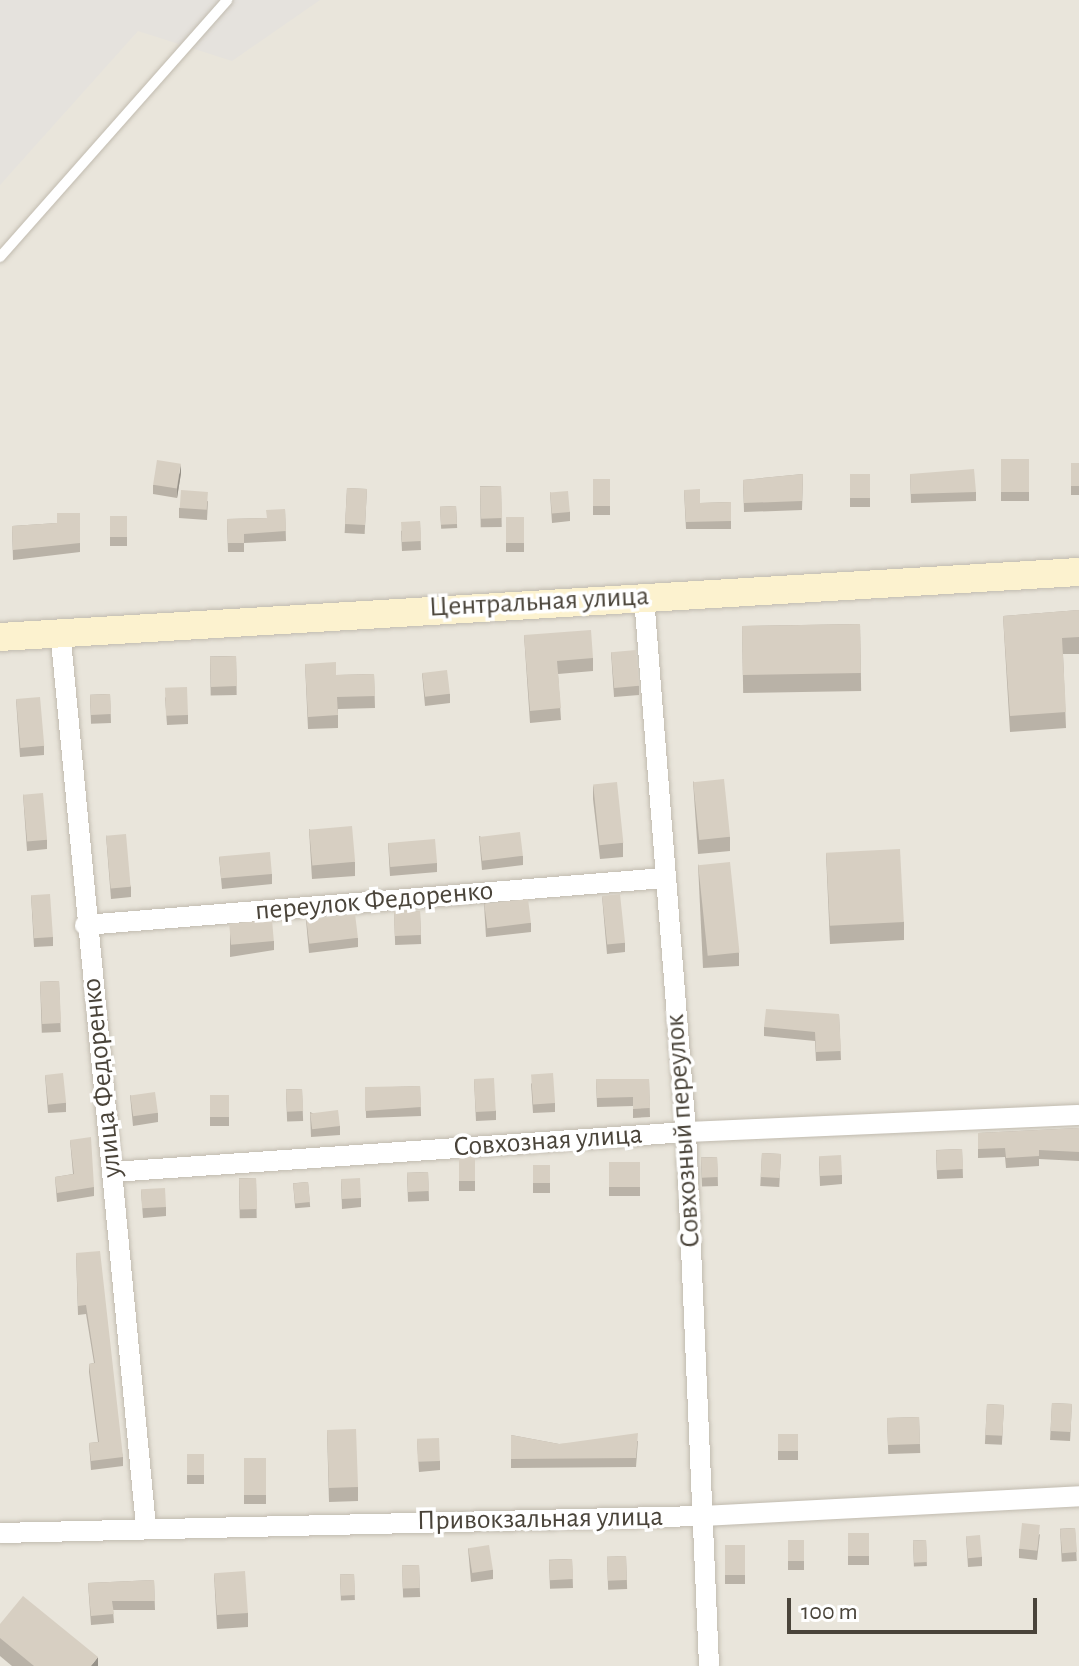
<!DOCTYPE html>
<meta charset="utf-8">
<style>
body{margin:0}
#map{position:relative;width:1079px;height:1666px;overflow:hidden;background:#f5f3ec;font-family:"Alegreya Sans",sans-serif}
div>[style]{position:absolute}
.residential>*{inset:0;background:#e9e5db;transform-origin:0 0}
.industrial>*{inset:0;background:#e5e2dd}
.roads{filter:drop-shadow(0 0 2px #c1bbaf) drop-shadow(0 0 2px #c1bbaf)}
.lane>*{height:10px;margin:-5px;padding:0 5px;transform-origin:5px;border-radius:5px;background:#fff}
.street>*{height:20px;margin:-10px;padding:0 10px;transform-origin:10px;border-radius:10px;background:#fff}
.secondary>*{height:28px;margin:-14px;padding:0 14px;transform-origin:14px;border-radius:14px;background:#fcf2cf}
.wall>*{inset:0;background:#b9b2a7;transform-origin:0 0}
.shaded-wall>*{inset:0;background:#969188}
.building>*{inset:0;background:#d7cfc2;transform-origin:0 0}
span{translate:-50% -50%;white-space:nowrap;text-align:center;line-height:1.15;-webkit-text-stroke:7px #fff;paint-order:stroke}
.street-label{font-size:28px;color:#4a443a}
.scale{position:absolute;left:787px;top:1598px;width:250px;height:36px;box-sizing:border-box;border:4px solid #4a443a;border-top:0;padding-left:10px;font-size:24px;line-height:28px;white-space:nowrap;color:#4a443a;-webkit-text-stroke:6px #fff;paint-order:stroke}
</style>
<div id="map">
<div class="residential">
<div style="left:0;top:0;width:1079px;height:1666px"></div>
</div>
<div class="industrial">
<div style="clip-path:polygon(0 0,320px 0,232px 61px,138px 31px,0 185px)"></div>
</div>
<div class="roads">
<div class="lane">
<div style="left:0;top:257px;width:343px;rotate:-48.5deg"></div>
</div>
<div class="street">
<div style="left:644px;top:597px;width:537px;rotate:85.51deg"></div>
<div style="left:686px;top:1132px;width:534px;rotate:87.53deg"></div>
<div style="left:60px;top:630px;width:900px;rotate:84.52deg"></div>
<div style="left:85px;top:925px;width:581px;rotate:-4.64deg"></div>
<div style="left:113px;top:1172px;width:574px;rotate:-3.99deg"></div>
<div style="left:686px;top:1132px;width:393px;rotate:-2.5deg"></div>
<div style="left:0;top:1533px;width:703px;rotate:-1.39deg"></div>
<div style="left:703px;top:1516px;width:377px;rotate:-3deg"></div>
</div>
<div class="secondary">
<div style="left:0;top:637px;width:1081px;rotate:-3.45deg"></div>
</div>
</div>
<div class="wall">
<div style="left:1001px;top:459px;width:28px;height:42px"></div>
<div style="left:1071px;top:463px;width:8px;height:32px"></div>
<div style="clip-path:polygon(181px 473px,177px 498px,153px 494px,153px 485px)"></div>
<div style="clip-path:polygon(803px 474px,802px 510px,744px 512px,743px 480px)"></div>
<div style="left:850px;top:474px;width:20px;height:33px"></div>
<div style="clip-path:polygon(910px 474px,976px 492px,976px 501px,911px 503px)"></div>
<div style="left:593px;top:479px;width:17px;height:36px"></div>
<div style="left:501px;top:486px;width:41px;height:21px;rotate:89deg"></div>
<div style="left:347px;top:488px;width:20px;height:45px;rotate:3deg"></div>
<div style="clip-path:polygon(684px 490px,700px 503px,731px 502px,731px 529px,686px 529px)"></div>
<div style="clip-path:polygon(550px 492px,570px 512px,570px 521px,552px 523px)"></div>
<div style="clip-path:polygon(208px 501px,207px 520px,179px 518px,179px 508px)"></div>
<div style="left:456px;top:506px;width:22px;height:16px;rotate:87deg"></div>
<div style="clip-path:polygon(285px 509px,286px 541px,244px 543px,244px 552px,228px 552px,227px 519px,267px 518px)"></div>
<div style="clip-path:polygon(80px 513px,80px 552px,13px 560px,12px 526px,57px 523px)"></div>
<div style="left:110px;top:516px;width:17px;height:30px"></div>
<div style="left:506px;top:517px;width:18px;height:35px"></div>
<div style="clip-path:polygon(420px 521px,421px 550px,402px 551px,401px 531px)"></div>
<div style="clip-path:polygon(1079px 610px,1079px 654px,1063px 654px,1066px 728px,1010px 732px,1003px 616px)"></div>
<div style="left:860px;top:624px;width:67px;height:118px;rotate:89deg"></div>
<div style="clip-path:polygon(524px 635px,593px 658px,593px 671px,558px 674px,561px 720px,530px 723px)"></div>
<div style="clip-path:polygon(611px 652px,639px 686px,639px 695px,614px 697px)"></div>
<div style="left:236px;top:656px;width:39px;height:26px;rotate:89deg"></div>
<div style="clip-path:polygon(305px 664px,336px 675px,374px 674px,375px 708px,338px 709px,338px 728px,308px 729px)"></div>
<div style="clip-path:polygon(422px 673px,450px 694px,450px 703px,425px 706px)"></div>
<div style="left:110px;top:694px;width:29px;height:20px;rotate:88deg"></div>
<div style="clip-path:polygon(165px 697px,188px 715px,188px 724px,167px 725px)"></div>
<div style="clip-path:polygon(16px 699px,44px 746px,44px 755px,20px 757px)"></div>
<div style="clip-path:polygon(693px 781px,730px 837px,730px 851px,698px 854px)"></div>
<div style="clip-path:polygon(593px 785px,623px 843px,623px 857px,600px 859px,593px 799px)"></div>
<div style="clip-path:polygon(23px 794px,47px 840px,47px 849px,27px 851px)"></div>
<div style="clip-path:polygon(309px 829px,355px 862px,355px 876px,312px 879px)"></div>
<div style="clip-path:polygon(106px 835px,131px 887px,131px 897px,111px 899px)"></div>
<div style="clip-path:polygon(479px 836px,523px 856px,523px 865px,482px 870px)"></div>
<div style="clip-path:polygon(388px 843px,437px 863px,437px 872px,390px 876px)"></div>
<div style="clip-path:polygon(826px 853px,904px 922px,904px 940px,830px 944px)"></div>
<div style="clip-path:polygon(219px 857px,272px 874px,272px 884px,222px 889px)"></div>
<div style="clip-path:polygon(698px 864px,739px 953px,739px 966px,703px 968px)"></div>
<div style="clip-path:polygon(31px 895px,53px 937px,53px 946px,34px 947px)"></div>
<div style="clip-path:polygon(602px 896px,625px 943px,625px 952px,607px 954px)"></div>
<div style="clip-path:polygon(484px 903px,531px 923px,531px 932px,486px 937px)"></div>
<div style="left:420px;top:911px;width:33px;height:26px;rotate:88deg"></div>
<div style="clip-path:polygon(306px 920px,358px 938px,358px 947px,309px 953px)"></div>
<div style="clip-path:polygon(230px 927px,274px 941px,274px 950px,230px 957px)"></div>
<div style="left:59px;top:981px;width:51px;height:19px;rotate:88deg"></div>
<div style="clip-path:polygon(839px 1014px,841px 1060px,816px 1061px,815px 1041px,764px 1036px,764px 1027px)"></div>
<div style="clip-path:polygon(45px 1075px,66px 1103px,66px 1112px,48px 1113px)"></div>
<div style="clip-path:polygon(474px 1079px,496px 1111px,496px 1120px,476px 1121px)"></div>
<div style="clip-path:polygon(596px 1079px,649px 1079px,650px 1117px,633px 1118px,633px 1106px,597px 1107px)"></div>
<div style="clip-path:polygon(531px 1083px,555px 1103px,555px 1112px,533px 1113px)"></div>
<div style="left:420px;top:1086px;width:30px;height:55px;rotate:88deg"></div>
<div style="left:302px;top:1089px;width:32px;height:16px;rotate:88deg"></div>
<div style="clip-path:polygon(130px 1095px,158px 1113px,158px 1122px,133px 1126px)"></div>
<div style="left:210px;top:1095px;width:19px;height:31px"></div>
<div style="clip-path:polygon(310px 1112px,340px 1126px,340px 1135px,311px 1137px)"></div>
<div style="clip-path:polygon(1079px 1128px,1079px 1161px,1039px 1159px,1039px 1166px,1006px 1168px,1005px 1157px,978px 1158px,978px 1133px)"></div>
<div style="clip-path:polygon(70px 1140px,94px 1187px,94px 1196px,57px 1202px,55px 1177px,73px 1174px)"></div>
<div style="left:962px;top:1149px;width:29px;height:26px;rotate:88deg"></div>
<div style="left:762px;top:1153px;width:19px;height:33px;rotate:3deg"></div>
<div style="left:459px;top:1154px;width:16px;height:37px"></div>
<div style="left:717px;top:1157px;width:29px;height:16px;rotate:88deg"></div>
<div style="clip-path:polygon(819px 1157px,842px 1175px,842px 1184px,820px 1186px)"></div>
<div style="left:609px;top:1162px;width:31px;height:34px"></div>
<div style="left:533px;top:1165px;width:17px;height:28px"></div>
<div style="left:428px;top:1172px;width:29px;height:21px;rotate:88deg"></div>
<div style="left:256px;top:1178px;width:40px;height:17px;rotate:89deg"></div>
<div style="clip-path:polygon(341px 1180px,361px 1198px,361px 1207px,342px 1209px)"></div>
<div style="left:308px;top:1182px;width:25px;height:15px;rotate:85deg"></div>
<div style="clip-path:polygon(141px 1190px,166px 1207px,166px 1216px,143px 1218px)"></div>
<div style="clip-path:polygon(76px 1253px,123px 1457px,123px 1466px,91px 1470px,89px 1443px,98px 1442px,89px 1372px,89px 1364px,94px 1363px,86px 1314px,78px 1315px)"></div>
<div style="left:1052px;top:1403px;width:20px;height:37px;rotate:3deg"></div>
<div style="left:987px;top:1404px;width:17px;height:40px;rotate:3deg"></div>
<div style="left:919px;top:1417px;width:36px;height:32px;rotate:88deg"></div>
<div style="clip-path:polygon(327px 1430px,358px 1487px,358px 1501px,329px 1502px)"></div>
<div style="left:798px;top:1434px;width:26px;height:20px;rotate:90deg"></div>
<div style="clip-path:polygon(511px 1435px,559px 1444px,638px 1441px,636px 1467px,511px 1468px)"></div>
<div style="clip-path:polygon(417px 1440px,440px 1461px,440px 1470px,419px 1472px)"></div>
<div style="left:187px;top:1454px;width:17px;height:30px"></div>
<div style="left:244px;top:1458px;width:22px;height:46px"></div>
<div style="left:1075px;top:1528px;width:33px;height:15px;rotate:87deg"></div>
<div style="left:848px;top:1533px;width:21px;height:32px"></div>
<div style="clip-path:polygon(1040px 1534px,1037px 1560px,1019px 1558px,1019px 1549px)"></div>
<div style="clip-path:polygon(966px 1536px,982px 1557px,982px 1566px,968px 1567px)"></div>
<div style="left:788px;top:1540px;width:16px;height:30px"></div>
<div style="left:926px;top:1540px;width:26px;height:13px;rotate:88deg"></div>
<div style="left:725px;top:1545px;width:20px;height:39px"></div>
<div style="clip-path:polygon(468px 1548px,493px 1570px,493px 1579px,471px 1582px)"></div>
<div style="left:626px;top:1556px;width:33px;height:19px;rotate:88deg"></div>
<div style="left:572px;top:1559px;width:29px;height:23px;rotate:88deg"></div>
<div style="left:419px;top:1565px;width:32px;height:17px;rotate:88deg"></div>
<div style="clip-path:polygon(214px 1574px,248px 1613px,248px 1627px,217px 1629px)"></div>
<div style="left:354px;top:1574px;width:26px;height:14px;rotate:88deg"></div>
<div style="clip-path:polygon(154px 1580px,155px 1610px,113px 1610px,114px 1623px,91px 1625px,88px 1583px)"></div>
<div style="clip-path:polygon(0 1624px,98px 1666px,12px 1666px,0 1656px)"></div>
</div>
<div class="shaded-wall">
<div style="clip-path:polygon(181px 464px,181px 473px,177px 498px,177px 489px)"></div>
<div style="clip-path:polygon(98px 1657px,98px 1666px,91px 1666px)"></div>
</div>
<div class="building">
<div style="left:1001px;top:459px;width:28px;height:33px"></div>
<div style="left:157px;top:460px;width:24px;height:25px;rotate:9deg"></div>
<div style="left:1071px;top:463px;width:8px;height:23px"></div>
<div style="clip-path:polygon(974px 469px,976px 492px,911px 494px,910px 474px)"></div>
<div style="clip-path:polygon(803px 474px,802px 501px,744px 503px,743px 480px)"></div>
<div style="left:850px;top:474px;width:20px;height:24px"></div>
<div style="left:593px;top:479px;width:17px;height:27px"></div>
<div style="left:501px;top:486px;width:32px;height:21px;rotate:88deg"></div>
<div style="left:347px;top:488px;width:20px;height:36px;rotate:3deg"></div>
<div style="clip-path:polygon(700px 489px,700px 503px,731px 502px,731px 521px,686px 522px,684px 490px)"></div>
<div style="left:181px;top:490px;width:27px;height:18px;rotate:4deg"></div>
<div style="left:568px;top:491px;width:21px;height:18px;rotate:85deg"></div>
<div style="left:456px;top:506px;width:18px;height:16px;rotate:87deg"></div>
<div style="clip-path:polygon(285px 509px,286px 531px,244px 534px,244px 543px,228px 543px,227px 519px,267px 518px,266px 510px)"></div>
<div style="clip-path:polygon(57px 513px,80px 513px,80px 543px,13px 550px,12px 526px,57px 523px)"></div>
<div style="left:110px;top:516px;width:17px;height:21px"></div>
<div style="left:506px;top:517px;width:18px;height:26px"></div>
<div style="left:420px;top:521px;width:20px;height:19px;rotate:87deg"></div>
<div style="clip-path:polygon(1079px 610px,1079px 637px,1062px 638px,1066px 712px,1010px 716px,1003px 616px)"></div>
<div style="left:860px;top:624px;width:49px;height:118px;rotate:89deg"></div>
<div style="clip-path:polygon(591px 630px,593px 658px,557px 661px,561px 708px,530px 711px,524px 635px)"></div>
<div style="left:636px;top:650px;width:36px;height:25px;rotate:85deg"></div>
<div style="left:236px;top:656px;width:30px;height:26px;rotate:88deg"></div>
<div style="clip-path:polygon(336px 662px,336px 675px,374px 674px,375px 696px,337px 697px,338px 715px,308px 717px,305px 664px)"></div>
<div style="left:447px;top:670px;width:24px;height:25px;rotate:83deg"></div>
<div style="left:187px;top:687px;width:28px;height:22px;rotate:88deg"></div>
<div style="left:110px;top:694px;width:20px;height:20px;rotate:87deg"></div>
<div style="left:40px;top:697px;width:49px;height:24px;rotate:85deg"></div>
<div style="left:724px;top:779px;width:58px;height:31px;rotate:84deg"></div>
<div style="left:617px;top:782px;width:61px;height:24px;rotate:84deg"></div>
<div style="left:43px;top:793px;width:47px;height:20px;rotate:85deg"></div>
<div style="left:352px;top:826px;width:36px;height:43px;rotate:85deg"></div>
<div style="left:520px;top:832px;width:24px;height:41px;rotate:83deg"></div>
<div style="left:126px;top:834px;width:53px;height:20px;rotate:85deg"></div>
<div style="left:435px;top:839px;width:24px;height:47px;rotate:85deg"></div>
<div style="left:900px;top:849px;width:73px;height:74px;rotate:87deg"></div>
<div style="left:270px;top:852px;width:22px;height:51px;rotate:85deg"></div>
<div style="left:730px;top:862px;width:91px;height:32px;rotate:84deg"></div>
<div style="left:50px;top:894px;width:43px;height:19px;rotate:86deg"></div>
<div style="left:620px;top:894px;width:49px;height:18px;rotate:84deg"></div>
<div style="left:528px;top:899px;width:24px;height:44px;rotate:83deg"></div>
<div style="left:420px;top:911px;width:24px;height:26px;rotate:88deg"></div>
<div style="left:355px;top:914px;width:24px;height:49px;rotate:83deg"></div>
<div style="left:272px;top:920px;width:21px;height:43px;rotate:85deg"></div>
<div style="left:59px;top:981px;width:42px;height:19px;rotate:87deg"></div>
<div style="clip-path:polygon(766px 1009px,839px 1014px,841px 1051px,816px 1052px,815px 1032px,764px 1027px)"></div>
<div style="left:63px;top:1073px;width:30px;height:18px;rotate:84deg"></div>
<div style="left:553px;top:1073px;width:30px;height:22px;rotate:86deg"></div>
<div style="left:494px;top:1078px;width:33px;height:20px;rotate:87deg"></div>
<div style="clip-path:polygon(596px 1079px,649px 1079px,650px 1108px,633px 1109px,633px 1097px,597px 1098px)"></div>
<div style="clip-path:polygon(420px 1086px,421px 1107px,365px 1111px,365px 1087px)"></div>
<div style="left:302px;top:1089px;width:22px;height:16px;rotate:87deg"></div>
<div style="left:155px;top:1092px;width:21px;height:25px;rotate:82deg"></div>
<div style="left:210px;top:1095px;width:19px;height:22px"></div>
<div style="left:338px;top:1110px;width:16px;height:28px;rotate:83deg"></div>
<div style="clip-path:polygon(1079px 1128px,1079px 1152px,1039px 1150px,1039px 1156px,1006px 1158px,1005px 1148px,978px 1149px,978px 1133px)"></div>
<div style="clip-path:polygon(91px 1137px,94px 1187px,57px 1193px,55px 1177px,74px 1174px,70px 1140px)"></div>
<div style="left:962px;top:1149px;width:20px;height:26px;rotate:87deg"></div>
<div style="left:762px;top:1153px;width:19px;height:24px;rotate:3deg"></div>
<div style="left:459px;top:1154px;width:16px;height:27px"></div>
<div style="left:841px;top:1155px;width:20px;height:22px;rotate:87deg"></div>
<div style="left:717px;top:1157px;width:20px;height:16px;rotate:87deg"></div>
<div style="left:609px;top:1162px;width:31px;height:25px"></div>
<div style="left:533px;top:1165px;width:17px;height:18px"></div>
<div style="left:428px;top:1172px;width:19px;height:21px;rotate:87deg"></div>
<div style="left:256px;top:1178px;width:31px;height:17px;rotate:88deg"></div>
<div style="left:360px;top:1178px;width:20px;height:19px;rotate:87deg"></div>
<div style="left:308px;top:1182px;width:20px;height:15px;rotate:84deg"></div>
<div style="left:165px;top:1188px;width:19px;height:24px;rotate:87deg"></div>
<div style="clip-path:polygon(100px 1251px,123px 1457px,91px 1461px,89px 1443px,99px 1442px,89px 1364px,95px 1363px,86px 1305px,78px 1306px,76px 1253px)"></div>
<div style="left:1052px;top:1403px;width:20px;height:28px;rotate:3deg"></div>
<div style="left:987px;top:1404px;width:17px;height:31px;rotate:3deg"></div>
<div style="left:919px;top:1417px;width:27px;height:32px;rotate:88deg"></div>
<div style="left:356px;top:1429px;width:58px;height:29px;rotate:88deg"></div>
<div style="clip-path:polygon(638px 1433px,636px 1458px,511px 1459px,511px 1435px,559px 1444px)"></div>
<div style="left:798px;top:1434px;width:17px;height:20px;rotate:90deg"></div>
<div style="left:439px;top:1438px;width:23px;height:22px;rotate:88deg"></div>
<div style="left:187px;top:1454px;width:17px;height:21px"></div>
<div style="left:244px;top:1458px;width:22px;height:37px"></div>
<div style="left:1022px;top:1523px;width:18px;height:26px;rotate:6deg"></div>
<div style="left:1075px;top:1528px;width:24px;height:15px;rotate:85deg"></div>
<div style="left:848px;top:1533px;width:21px;height:23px"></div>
<div style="left:980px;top:1535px;width:22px;height:14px;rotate:85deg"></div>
<div style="left:788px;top:1540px;width:16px;height:21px"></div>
<div style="left:926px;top:1540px;width:22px;height:13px;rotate:87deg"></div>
<div style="left:489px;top:1545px;width:25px;height:21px;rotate:81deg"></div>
<div style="left:725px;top:1545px;width:20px;height:30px"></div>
<div style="left:626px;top:1556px;width:24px;height:19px;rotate:88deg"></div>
<div style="left:572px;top:1559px;width:20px;height:23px;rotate:87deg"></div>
<div style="left:419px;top:1565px;width:23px;height:17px;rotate:88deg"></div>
<div style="left:245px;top:1571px;width:42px;height:31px;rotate:86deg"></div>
<div style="left:354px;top:1574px;width:21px;height:14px;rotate:87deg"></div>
<div style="clip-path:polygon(154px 1580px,155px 1601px,112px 1601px,114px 1614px,91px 1616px,88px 1583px)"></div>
<div style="clip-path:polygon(23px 1596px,98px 1657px,91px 1666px,34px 1666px,0 1638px,0 1624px)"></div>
</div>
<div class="street-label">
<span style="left:539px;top:602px;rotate:-3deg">Центральная улица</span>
<span style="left:374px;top:901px;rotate:-5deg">переулок Федоренко</span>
<span style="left:102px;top:1078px;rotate:-96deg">улица Федоренко</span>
<span style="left:683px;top:1131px;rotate:-94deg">Совхозный переулок</span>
<span style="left:548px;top:1141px;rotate:-4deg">Совхозная улица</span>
<span style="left:540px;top:1519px;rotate:-1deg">Привокзальная улица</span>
</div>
<div class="scale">100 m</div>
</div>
